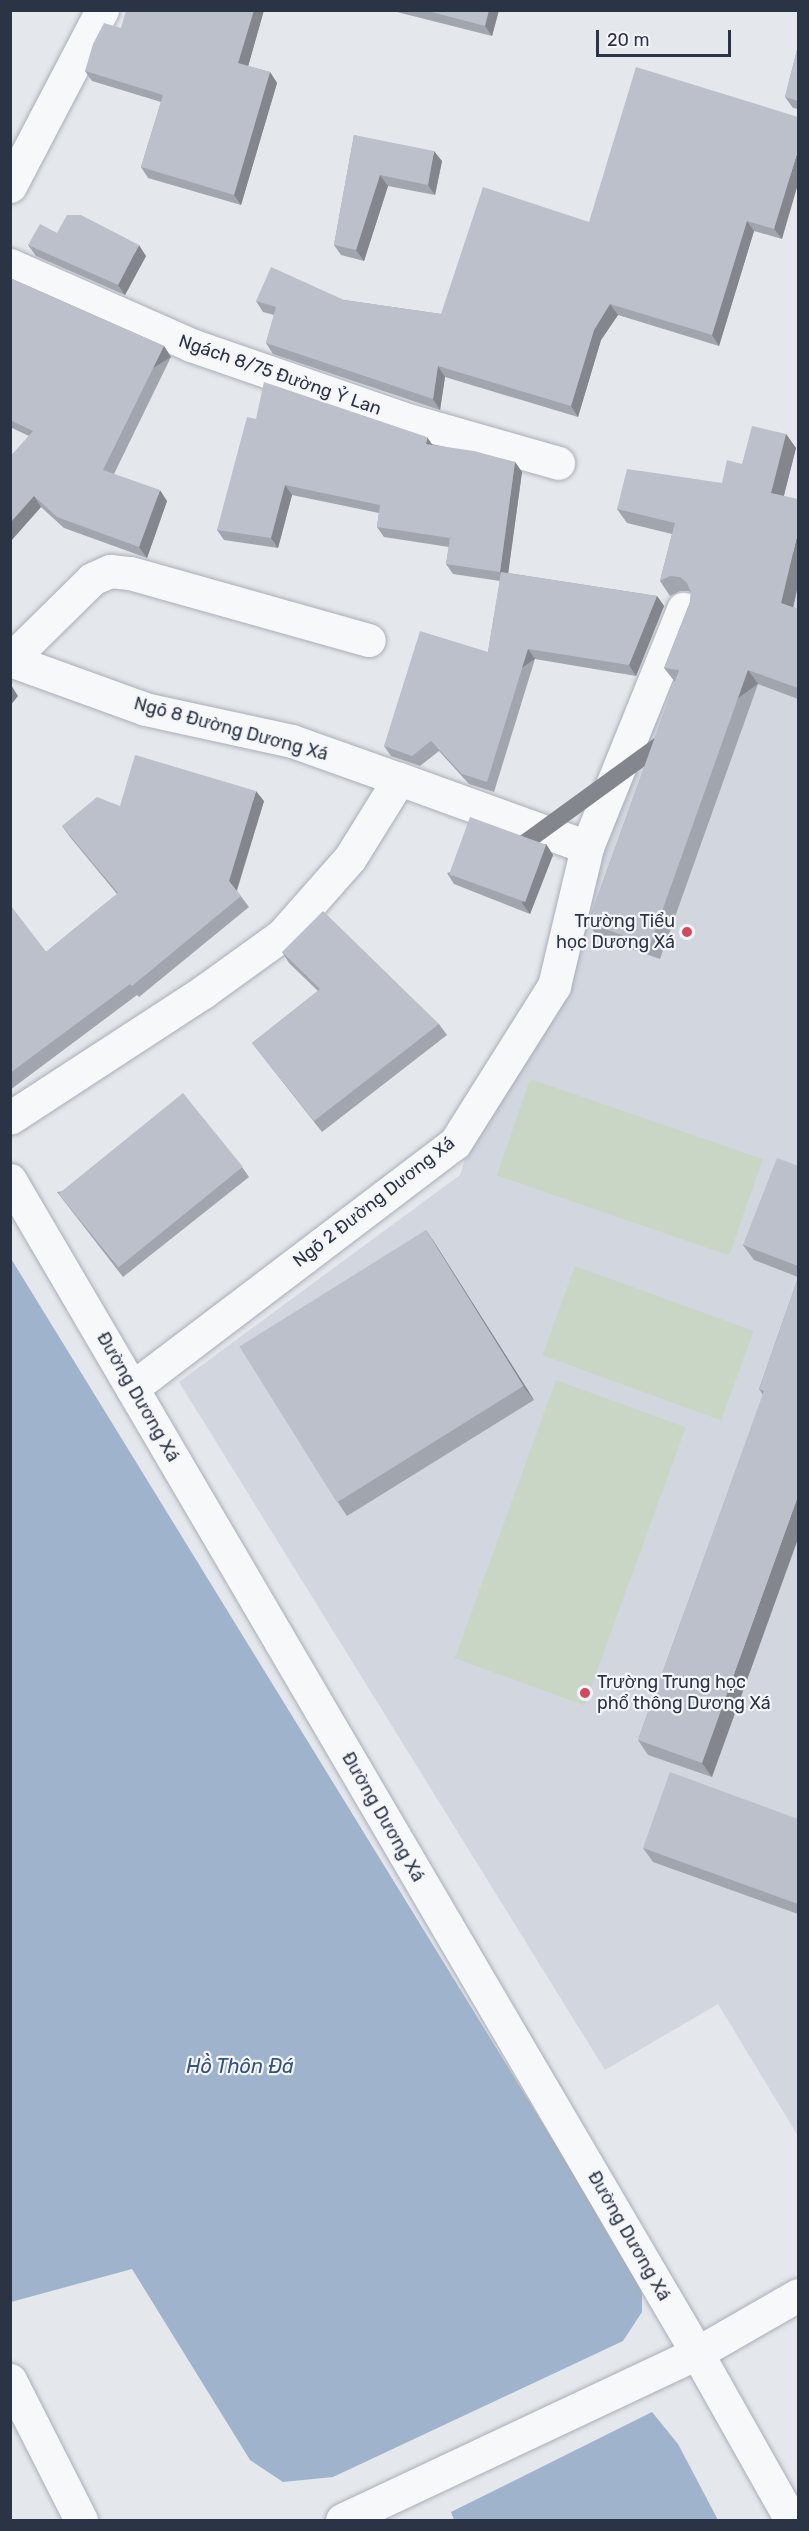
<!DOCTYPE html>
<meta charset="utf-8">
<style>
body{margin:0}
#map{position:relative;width:809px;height:2531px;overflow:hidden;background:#e4e7ec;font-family:Rubik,sans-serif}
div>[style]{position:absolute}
.built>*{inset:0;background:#d2d6de}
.green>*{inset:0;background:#c9d6c5;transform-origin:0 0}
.water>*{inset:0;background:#9fb4cc}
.roads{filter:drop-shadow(0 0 2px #a9aeb7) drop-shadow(0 0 2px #a9aeb7)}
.minor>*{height:33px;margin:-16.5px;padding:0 16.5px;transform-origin:16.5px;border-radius:16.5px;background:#f7f8fa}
.wall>*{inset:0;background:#a1a5ae}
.shaded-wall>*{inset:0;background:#83868d;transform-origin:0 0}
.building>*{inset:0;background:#bbc0ca;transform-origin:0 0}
.dots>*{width:16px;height:16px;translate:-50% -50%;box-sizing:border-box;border:3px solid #f4f6f9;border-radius:50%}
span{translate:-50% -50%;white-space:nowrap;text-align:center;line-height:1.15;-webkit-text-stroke:4.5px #f4f6f9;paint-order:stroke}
.street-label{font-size:18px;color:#2b3445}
.poi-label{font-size:18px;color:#2b3445}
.right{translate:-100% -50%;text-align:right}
.left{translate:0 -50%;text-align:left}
.water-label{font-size:20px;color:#34527a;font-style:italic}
.frame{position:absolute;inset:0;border:12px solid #2b3445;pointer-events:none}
.scale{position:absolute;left:596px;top:30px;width:135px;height:27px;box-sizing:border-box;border:3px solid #2b3445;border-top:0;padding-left:8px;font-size:18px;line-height:21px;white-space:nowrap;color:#2b3445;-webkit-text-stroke:4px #f4f6f9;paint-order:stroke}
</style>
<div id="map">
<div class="built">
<div style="clip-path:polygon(703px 578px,798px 592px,798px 2136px,718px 2004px,605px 2070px,179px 1382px,460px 1175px,468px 1149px,598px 852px)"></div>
</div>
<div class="green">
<div style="left:530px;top:1079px;width:246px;height:102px;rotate:19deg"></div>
<div style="left:575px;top:1266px;width:190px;height:95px;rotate:20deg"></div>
<div style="left:556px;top:1380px;width:138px;height:296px;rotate:20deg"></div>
</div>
<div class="water">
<div style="clip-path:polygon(10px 1257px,642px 2285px,642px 2312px,623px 2341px,333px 2477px,283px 2482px,250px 2460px,132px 2269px,11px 2302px)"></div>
<div style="clip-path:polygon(652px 2412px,678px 2444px,718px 2520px,454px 2520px,451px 2512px)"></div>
</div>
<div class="roads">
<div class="minor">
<div style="left:10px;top:186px;width:199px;rotate:-62.4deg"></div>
<div style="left:10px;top:265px;width:198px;rotate:23.8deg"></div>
<div style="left:191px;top:345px;width:233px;rotate:19.1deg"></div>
<div style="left:411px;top:421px;width:153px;rotate:15.9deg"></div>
<div style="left:10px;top:660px;width:144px;rotate:19.9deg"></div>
<div style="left:145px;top:709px;width:150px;rotate:12.3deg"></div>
<div style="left:292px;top:741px;width:114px;rotate:19.6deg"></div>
<div style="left:399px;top:779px;width:93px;rotate:121.8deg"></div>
<div style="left:350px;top:858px;width:103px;rotate:131.4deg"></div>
<div style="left:282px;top:935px;width:97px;rotate:144.2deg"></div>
<div style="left:203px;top:992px;width:230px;rotate:146.9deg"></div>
<div style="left:10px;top:660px;width:115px;rotate:-44.6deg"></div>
<div style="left:92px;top:579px;width:20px;rotate:-24deg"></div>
<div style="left:110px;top:571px;width:20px;rotate:6deg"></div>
<div style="left:130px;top:573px;width:248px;rotate:15.7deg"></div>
<div style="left:587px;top:847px;width:257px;rotate:-68deg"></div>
<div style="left:10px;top:1180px;width:1359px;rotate:59.64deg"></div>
<div style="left:697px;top:2353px;width:116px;rotate:-29.9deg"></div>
<div style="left:132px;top:1388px;width:405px;rotate:-37.2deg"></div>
<div style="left:455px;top:1143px;width:186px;rotate:-57.8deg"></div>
<div style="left:554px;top:986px;width:143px;rotate:-76.6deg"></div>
<div style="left:587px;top:847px;width:200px;rotate:-160.1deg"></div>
<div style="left:10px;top:2380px;width:157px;rotate:63.1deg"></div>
<div style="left:342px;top:2520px;width:392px;rotate:-25.2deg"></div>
<div style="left:697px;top:2353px;width:192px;rotate:60.6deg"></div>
</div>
</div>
<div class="wall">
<div style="clip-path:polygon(264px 10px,248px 66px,270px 72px,277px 83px,241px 205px,148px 178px,141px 167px,161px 102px,92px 81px,85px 71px,121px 28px)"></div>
<div style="clip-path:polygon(389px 10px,499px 10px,492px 36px)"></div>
<div style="clip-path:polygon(798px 46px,798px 109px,793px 108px,785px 97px)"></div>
<div style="clip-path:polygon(798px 117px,782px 239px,754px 231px,719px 346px,618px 315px,601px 340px,578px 417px,445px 377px,440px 410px,273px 354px,266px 343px,274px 315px,263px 312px,256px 301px,344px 300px,441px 314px,589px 222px)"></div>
<div style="clip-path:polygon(354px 135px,442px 161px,435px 195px,388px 186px,364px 261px,341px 255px,334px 245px)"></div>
<div style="clip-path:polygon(57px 233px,146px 256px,125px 295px,36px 256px,28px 245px)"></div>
<div style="clip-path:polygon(10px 278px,164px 346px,171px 357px,114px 474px,167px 501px,147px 558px,64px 528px,41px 507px,10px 542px,10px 457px,29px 436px,10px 427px)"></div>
<div style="clip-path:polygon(256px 419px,432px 444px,515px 462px,522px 472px,508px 573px,657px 596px,664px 606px,636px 676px,535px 659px,494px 792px,469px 784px,439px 751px,420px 766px,391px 756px,384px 746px,488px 652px,500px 581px,453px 574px,446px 564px,449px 547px,384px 537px,377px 527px,379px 513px,292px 495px,278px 548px,224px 540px,217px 530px)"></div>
<div style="clip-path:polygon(786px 434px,796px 448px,784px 495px,798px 586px,793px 607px,798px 609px,798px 699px,758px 684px,660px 959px,598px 937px,588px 923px,675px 682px,664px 668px,690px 602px,691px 593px,689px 591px,680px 591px,670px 596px,660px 581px,672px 534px,627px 523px,617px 509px,722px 483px,742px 464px)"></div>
<div style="clip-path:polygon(264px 801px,237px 891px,249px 907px,139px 997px,137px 995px,10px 1090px,10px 905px,46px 952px,117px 894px,70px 837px,62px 826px,120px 806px)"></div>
<div style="clip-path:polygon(546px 844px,553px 855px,530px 914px,454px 884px,447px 873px)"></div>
<div style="clip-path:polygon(282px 952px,439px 1024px,447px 1035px,322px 1132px,252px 1043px,318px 991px,289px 963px)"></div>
<div style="clip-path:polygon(798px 1166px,798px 1277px,754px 1260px,743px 1245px)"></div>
<div style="clip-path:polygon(242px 1167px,249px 1177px,123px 1277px,57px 1192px)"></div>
<div style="clip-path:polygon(426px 1230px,436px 1245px,534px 1400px,347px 1516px,337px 1501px)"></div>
<div style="clip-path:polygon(798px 1278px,712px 1777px,648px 1755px,638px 1740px,763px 1395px,759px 1389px)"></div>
<div style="clip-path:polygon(798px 1819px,798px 1914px,653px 1862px,643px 1848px)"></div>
</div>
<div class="shaded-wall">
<div style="clip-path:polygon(254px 10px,264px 10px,246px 74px,238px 63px)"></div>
<div style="clip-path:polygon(489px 10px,499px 10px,492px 36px,485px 26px)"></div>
<div style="clip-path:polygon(270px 72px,277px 83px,241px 205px,234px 195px)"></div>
<div style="clip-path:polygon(798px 150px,798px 184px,782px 239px,774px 229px)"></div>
<div style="clip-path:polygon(434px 151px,442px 161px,435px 195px,428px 185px)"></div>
<div style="clip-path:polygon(380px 175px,388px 186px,364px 261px,356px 250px)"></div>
<div style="clip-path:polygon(747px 221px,754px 231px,719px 346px,712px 335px)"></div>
<div style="clip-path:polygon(139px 245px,146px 256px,125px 295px,118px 285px)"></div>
<div style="clip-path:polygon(610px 304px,618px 315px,601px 340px,578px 417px,571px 406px,594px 330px)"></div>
<div style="left:164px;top:346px;width:13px;height:138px;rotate:58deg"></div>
<div style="clip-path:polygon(438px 366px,445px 377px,440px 410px,433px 399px)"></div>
<div style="clip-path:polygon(786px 434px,796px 448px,781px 507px,771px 493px)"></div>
<div style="clip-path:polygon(427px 437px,434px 447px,426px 444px)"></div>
<div style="clip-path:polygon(515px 462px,522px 472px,507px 582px,500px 572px)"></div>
<div style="clip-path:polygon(285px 485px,292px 495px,278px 548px,271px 538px)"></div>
<div style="clip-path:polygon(160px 490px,167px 501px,147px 558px,139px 547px)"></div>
<div style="clip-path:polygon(34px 496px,41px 507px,10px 542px,10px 523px)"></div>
<div style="clip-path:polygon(798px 532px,798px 585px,791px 617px,781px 603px)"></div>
<div style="clip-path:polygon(657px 596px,664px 606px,636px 676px,629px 665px)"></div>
<div style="left:528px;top:649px;width:12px;height:139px;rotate:55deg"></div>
<div style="left:748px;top:670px;width:17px;height:292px;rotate:54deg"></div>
<div style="clip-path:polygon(11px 685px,18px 696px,10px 706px)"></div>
<div style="clip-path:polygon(256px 791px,264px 801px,236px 892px,229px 881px)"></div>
<div style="clip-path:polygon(546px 844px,553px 855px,530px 914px,522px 903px)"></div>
<div style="clip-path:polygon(426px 1230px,436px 1245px,534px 1400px,523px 1386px)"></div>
<div style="clip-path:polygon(798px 1496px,798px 1539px,712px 1777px,702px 1763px)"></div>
</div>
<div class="building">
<div style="clip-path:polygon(126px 10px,254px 10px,238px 63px,270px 72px,234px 195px,141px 167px,163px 95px,85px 71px,93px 44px,104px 23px,121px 28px)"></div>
<div style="clip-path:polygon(424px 10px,489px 10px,485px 26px)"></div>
<div style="clip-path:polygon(798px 46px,798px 101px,785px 97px)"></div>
<div style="clip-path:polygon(636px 67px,798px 117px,798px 150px,774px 229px,747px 221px,712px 335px,610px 304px,594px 330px,571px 406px,438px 366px,433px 399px,266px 343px,276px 307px,256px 301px,271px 267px,344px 300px,441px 314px,483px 187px,589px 222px)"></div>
<div style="clip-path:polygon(354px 135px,434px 151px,428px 185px,380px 175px,356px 250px,334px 245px)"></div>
<div style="clip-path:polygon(67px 215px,81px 215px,139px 245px,118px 285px,28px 245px,40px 224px,57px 233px)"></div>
<div style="clip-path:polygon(10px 278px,164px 346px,103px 470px,160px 490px,139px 547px,57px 517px,34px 496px,10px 523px,10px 457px,33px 431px,10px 420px)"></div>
<div style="clip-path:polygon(264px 382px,427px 437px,426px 444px,474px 451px,515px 462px,500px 572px,446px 564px,450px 538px,377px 527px,380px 505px,285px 485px,271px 538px,217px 530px,247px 417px,256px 419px)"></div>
<div style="clip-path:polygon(752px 426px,786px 434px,771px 493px,798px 499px,798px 532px,781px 603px,798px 609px,798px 688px,748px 670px,650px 945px,588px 923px,679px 670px,664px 668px,690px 602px,691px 592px,687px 583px,680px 577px,670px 576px,660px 581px,675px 523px,617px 509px,627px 469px,722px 483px,727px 460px,742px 464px)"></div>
<div style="clip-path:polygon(501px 572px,657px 596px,629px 665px,528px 649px,487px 782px,462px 774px,431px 741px,412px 756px,384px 746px,420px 631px,488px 652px)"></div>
<div style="clip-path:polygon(135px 755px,256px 791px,229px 881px,241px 896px,132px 986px,130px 984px,10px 1073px,10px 905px,46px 952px,118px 893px,62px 826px,97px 797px,120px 806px)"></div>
<div style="left:470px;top:817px;width:81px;height:61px;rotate:20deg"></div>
<div style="clip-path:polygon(323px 911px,439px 1024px,314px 1121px,252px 1043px,320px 989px,282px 952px)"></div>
<div style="left:183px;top:1093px;width:95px;height:160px;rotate:51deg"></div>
<div style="clip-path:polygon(777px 1158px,798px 1166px,798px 1266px,743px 1245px)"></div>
<div style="left:426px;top:1230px;width:184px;height:220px;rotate:58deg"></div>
<div style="clip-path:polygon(798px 1278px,798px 1496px,702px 1763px,638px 1740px,764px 1391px,759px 1389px)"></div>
<div style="clip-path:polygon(670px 1772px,798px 1819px,798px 1904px,643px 1848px)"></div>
</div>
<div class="dots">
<div style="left:687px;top:932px;background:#d1495b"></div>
<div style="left:585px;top:1693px;background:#d1495b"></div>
</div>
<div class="street-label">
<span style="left:280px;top:375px;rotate:19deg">Ngách 8/75 Đường Ỷ Lan</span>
<span style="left:231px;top:729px;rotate:15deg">Ngõ 8 Đường Dương Xá</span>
<span style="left:374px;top:1202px;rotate:-38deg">Ngõ 2 Đường Dương Xá</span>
<span style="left:138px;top:1397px;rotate:60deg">Đường Dương Xá</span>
<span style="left:383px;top:1817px;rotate:60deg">Đường Dương Xá</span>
<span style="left:629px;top:2236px;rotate:60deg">Đường Dương Xá</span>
</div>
<div class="poi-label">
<span class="right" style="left:675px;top:932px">Trường Tiểu<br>học Dương Xá</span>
<span class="left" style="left:597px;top:1693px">Trường Trung học<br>phổ thông Dương Xá</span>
</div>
<div class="water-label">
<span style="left:240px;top:2066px">Hồ Thôn Đá</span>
</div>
<div class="frame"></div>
<div class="scale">20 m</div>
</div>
